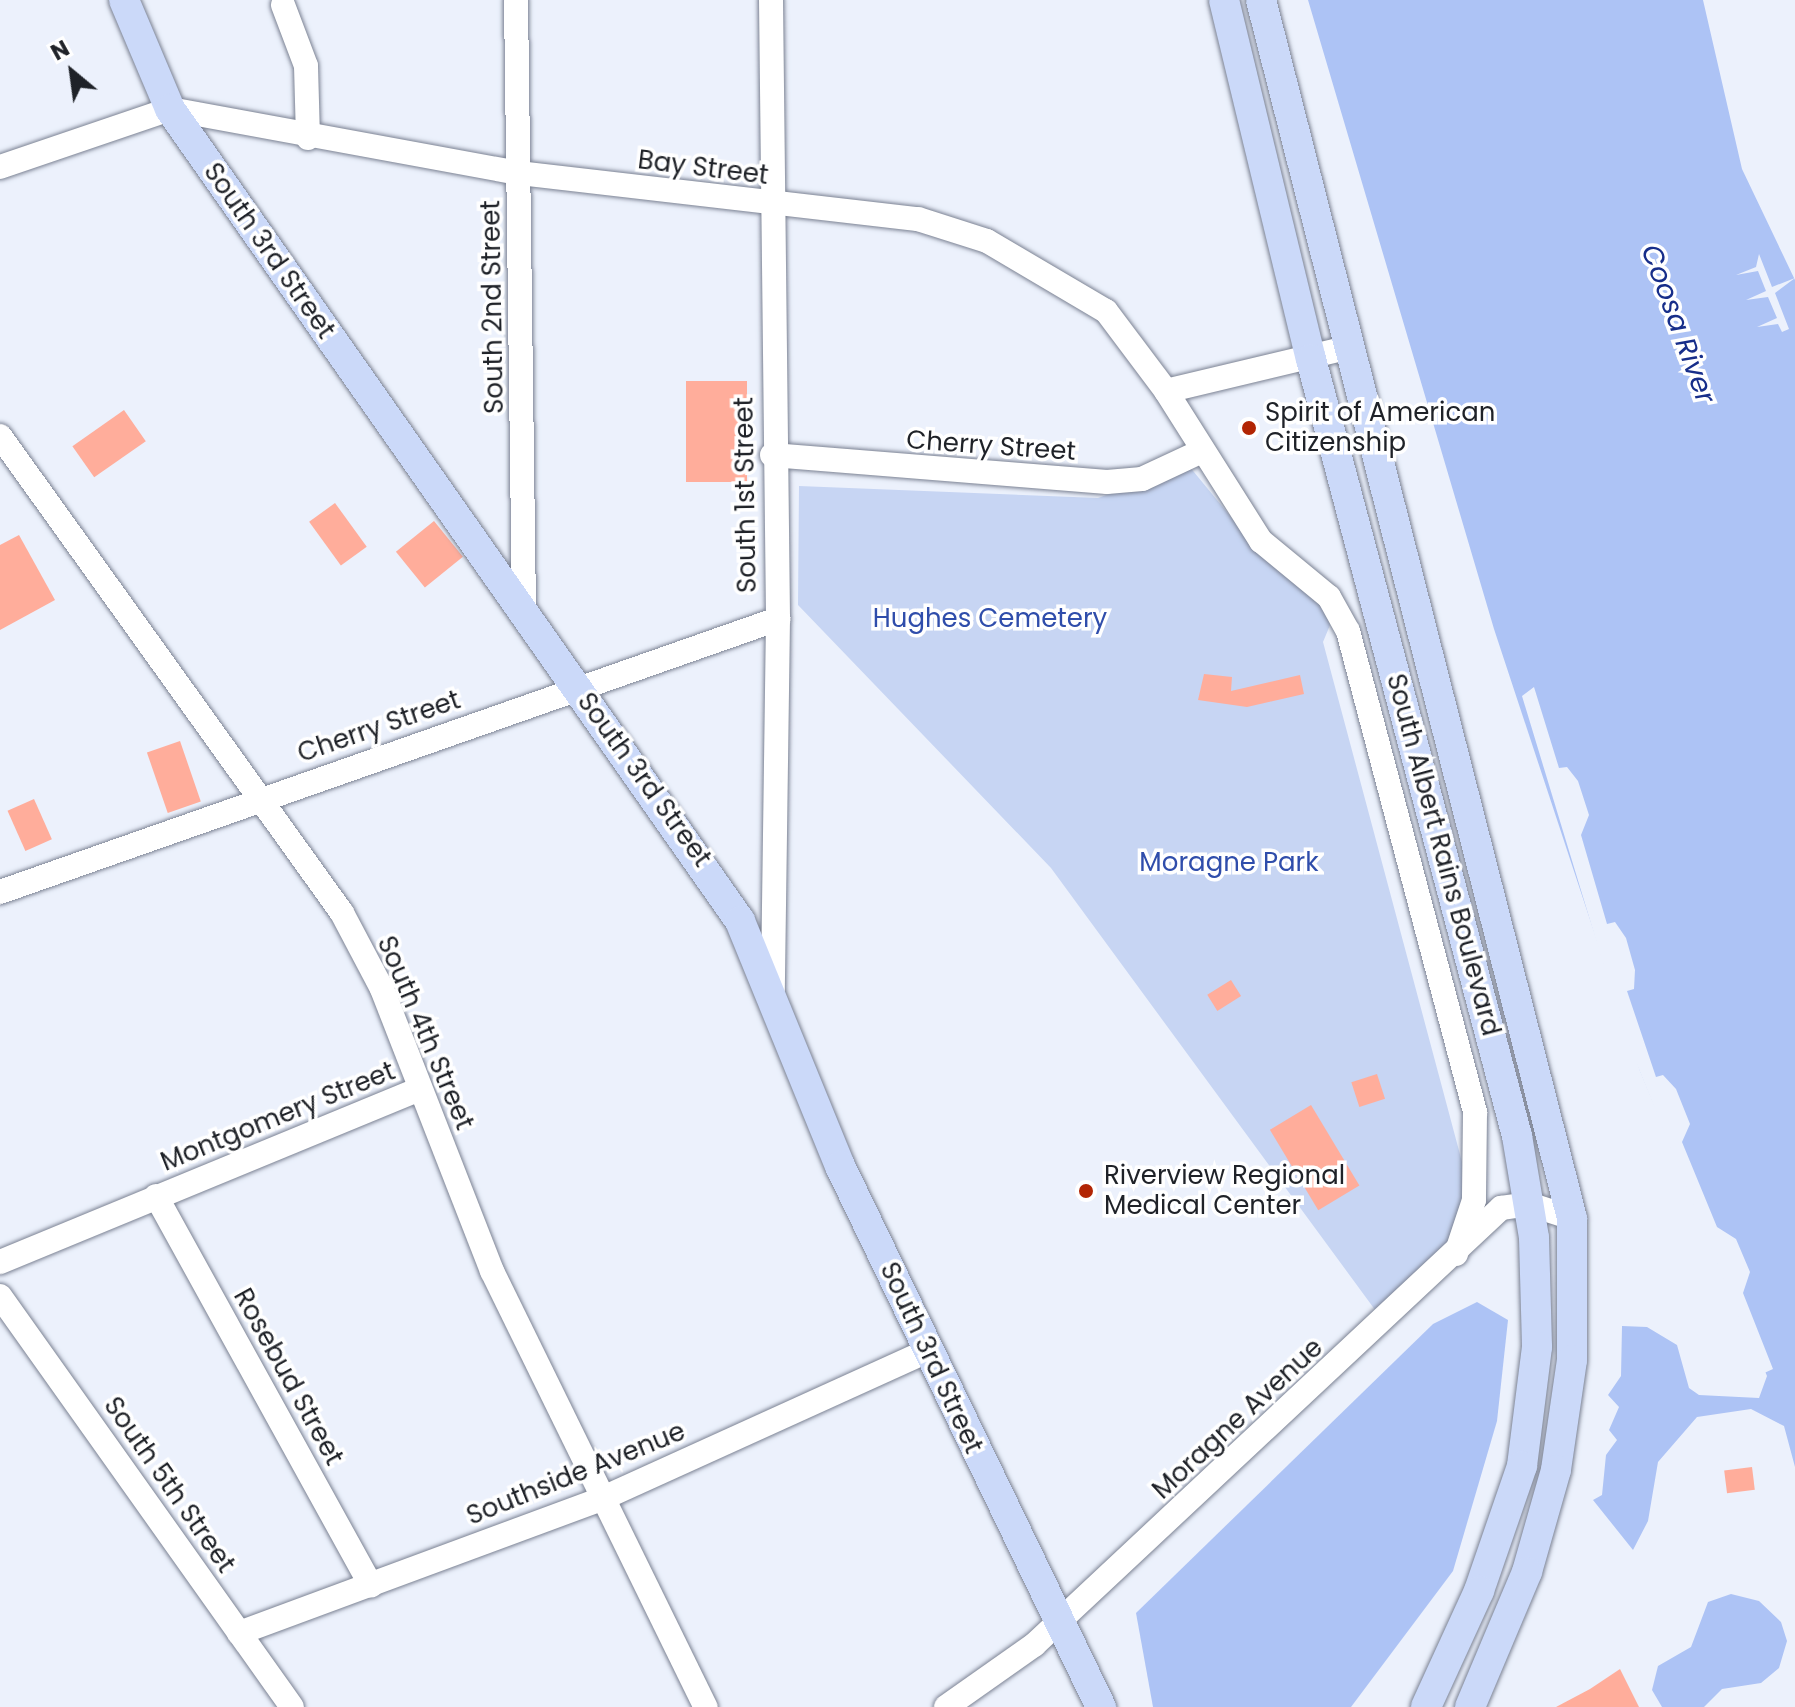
<!DOCTYPE html>
<style>
body{margin:0}
#map{position:relative;width:1795px;height:1707px;overflow:hidden;background:#ecf1fc;font-family:Poppins,sans-serif}
div>[style]{position:absolute}
.green>*{inset:0;background:#c7d5f3}
.water>*{inset:0;background:#adc3f5}
.pier>*{inset:0;background:#ecf1fc}
.building>*{inset:0;background:#ffad9b;transform-origin:0 0}
.roads{filter:drop-shadow(0 0 2px #7b8293) drop-shadow(0 0 2px #7b8293)}
.minor>*{height:24px;margin:-12px;padding:0 12px;transform-origin:12px;border-radius:12px;background:#fff}
.major>*{height:30px;margin:-15px;padding:0 15px;transform-origin:15px;border-radius:15px;background:#cbd9f9}
.dots>*{width:22px;height:22px;translate:-50% -50%;box-sizing:border-box;border:4px solid #fff;border-radius:50%}
span{translate:-50% -50%;white-space:nowrap;text-align:center;line-height:1.15;-webkit-text-stroke:7px #fff;paint-order:stroke}
.street-label{font-size:26px;color:#1f2228}
.poi-label{font-size:26px;color:#1f2228}
.left{translate:0 -50%;text-align:left}
.park-label{font-size:26px;color:#2f4dab}
.water-label{font-size:28px;color:#172e8a;font-style:italic}
.north{position:absolute;left:32px;top:32px;width:80px;height:80px;-webkit-text-stroke:6px #fff;paint-order:stroke;rotate:331deg;font-size:22px;font-weight:700;line-height:32px;text-align:center;color:#1f2228}
.north::after{content:'';display:block;margin:auto;width:28px;height:36px;background:#1f2228;clip-path:polygon(50% 0,100% 100%,50% 72%,0 100%)}
</style>
<div id="map">
<div class="green">
<div style="clip-path:polygon(1189px 466px,1268px 562px,1308px 588px,1333px 618px,1323px 642px,1469px 1188px,1443px 1259px,1381px 1318px,1051px 868px,798px 605px,799px 486px,1098px 498px)"></div>
</div>
<div class="water">
<div style="clip-path:polygon(1308px 0,1703px 0,1742px 169px,1795px 280px,1795px 1467px,1784px 1426px,1751px 1409px,1697px 1417px,1658px 1462px,1648px 1521px,1633px 1550px,1593px 1500px,1602px 1495px,1606px 1455px,1617px 1440px,1609px 1430px,1619px 1407px,1608px 1395px,1621px 1376px,1622px 1326px,1647px 1327px,1677px 1345px,1689px 1388px,1699px 1395px,1759px 1398px,1767px 1376px,1640px 1071px,1494px 629px)"></div>
<div style="clip-path:polygon(1477px 1302px,1508px 1320px,1497px 1421px,1453px 1571px,1351px 1707px,1153px 1707px,1136px 1613px,1433px 1324px)"></div>
<div style="clip-path:polygon(1731px 1594px,1759px 1601px,1781px 1622px,1787px 1641px,1779px 1668px,1761px 1683px,1722px 1689px,1704px 1707px,1662px 1707px,1652px 1690px,1658px 1666px,1691px 1647px,1708px 1602px)"></div>
</div>
<div class="pier">
<div style="clip-path:polygon(1759px 254px,1772px 287px,1795px 278px,1775px 293px,1789px 329px,1782px 332px,1778px 324px,1757px 327px,1777px 318px,1768px 297px,1746px 300px,1766px 291px,1758px 271px,1736px 275px,1756px 267px)"></div>
<div style="clip-path:polygon(1534px 687px,1559px 768px,1567px 767px,1578px 781px,1589px 815px,1581px 835px,1607px 924px,1615px 922px,1626px 938px,1635px 970px,1634px 989px,1627px 991px,1656px 1077px,1663px 1075px,1676px 1089px,1690px 1124px,1682px 1142px,1717px 1227px,1736px 1239px,1750px 1272px,1743px 1293px,1773px 1369px,1762px 1374px,1624px 1032px,1522px 696px)"></div>
</div>
<div class="building">
<div style="left:747px;top:381px;width:101px;height:61px;rotate:90deg"></div>
<div style="left:124px;top:410px;width:38px;height:63px;rotate:55deg"></div>
<div style="left:335px;top:503px;width:54px;height:32px;rotate:54deg"></div>
<div style="left:434px;top:521px;width:46px;height:49px;rotate:51deg"></div>
<div style="clip-path:polygon(19px 535px,55px 600px,0 630px,0 545px)"></div>
<div style="clip-path:polygon(1204px 674px,1232px 677px,1231px 691px,1300px 675px,1304px 694px,1247px 707px,1198px 700px)"></div>
<div style="left:180px;top:741px;width:64px;height:35px;rotate:71deg"></div>
<div style="left:34px;top:799px;width:44px;height:29px;rotate:66deg"></div>
<div style="left:1231px;top:980px;width:19px;height:28px;rotate:58deg"></div>
<div style="left:1377px;top:1074px;width:26px;height:27px;rotate:72deg"></div>
<div style="left:1311px;top:1105px;width:94px;height:48px;rotate:59deg"></div>
<div style="left:1752px;top:1467px;width:23px;height:28px;rotate:83deg"></div>
<div style="clip-path:polygon(1620px 1669px,1639px 1707px,1556px 1707px,1590px 1689px)"></div>
</div>
<div class="roads">
<div class="minor">
<div style="left:516px;top:0;width:613px;rotate:89.25deg"></div>
<div style="left:771px;top:0;width:619px;rotate:89.35deg"></div>
<div style="left:778px;top:619px;width:370px;rotate:90.8deg"></div>
<div style="left:283px;top:5px;width:65px;rotate:69.3deg"></div>
<div style="left:306px;top:66px;width:72px;rotate:88.4deg"></div>
<div style="left:0;top:167px;width:180px;rotate:-18.8deg"></div>
<div style="left:170px;top:109px;width:355px;rotate:10.4deg"></div>
<div style="left:519px;top:173px;width:402px;rotate:6.6deg"></div>
<div style="left:918px;top:219px;width:72px;rotate:17.7deg"></div>
<div style="left:987px;top:241px;width:138px;rotate:30.5deg"></div>
<div style="left:1106px;top:311px;width:100px;rotate:53.1deg"></div>
<div style="left:1166px;top:391px;width:178px;rotate:57.7deg"></div>
<div style="left:1261px;top:541px;width:88px;rotate:39.5deg"></div>
<div style="left:1329px;top:597px;width:39px;rotate:61deg"></div>
<div style="left:1348px;top:631px;width:498px;rotate:75.2deg"></div>
<div style="left:1475px;top:1113px;width:87px;rotate:90.7deg"></div>
<div style="left:1474px;top:1200px;width:57px;rotate:108.4deg"></div>
<div style="left:1166px;top:391px;width:186px;rotate:-13.4deg"></div>
<div style="left:0;top:436px;width:587px;rotate:54.36deg"></div>
<div style="left:342px;top:913px;width:86px;rotate:62.2deg"></div>
<div style="left:382px;top:989px;width:303px;rotate:68.7deg"></div>
<div style="left:492px;top:1271px;width:486px;rotate:63.9deg"></div>
<div style="left:772px;top:455px;width:336px;rotate:4.6deg"></div>
<div style="left:1107px;top:482px;width:35px;rotate:-5deg"></div>
<div style="left:1142px;top:479px;width:64px;rotate:-25deg"></div>
<div style="left:0;top:892px;width:825px;rotate:-19.34deg"></div>
<div style="left:156px;top:1196px;width:445px;rotate:61.1deg"></div>
<div style="left:0;top:1262px;width:454px;rotate:-22.4deg"></div>
<div style="left:0;top:1296px;width:504px;rotate:54.61deg"></div>
<div style="left:239px;top:1633px;width:386px;rotate:-20.3deg"></div>
<div style="left:601px;top:1499px;width:359px;rotate:-24.4deg"></div>
<div style="left:946px;top:1707px;width:108px;rotate:-35.2deg"></div>
<div style="left:1034px;top:1645px;width:640px;rotate:-43.1deg"></div>
<div style="left:1501px;top:1208px;width:28px;rotate:-8deg"></div>
<div style="left:1529px;top:1204px;width:45px;rotate:18deg"></div>
</div>
<div class="major">
<div style="left:124px;top:0;width:118px;rotate:67.1deg"></div>
<div style="left:170px;top:109px;width:992px;rotate:54.93deg"></div>
<div style="left:740px;top:921px;width:265px;rotate:67.8deg"></div>
<div style="left:840px;top:1166px;width:601px;rotate:64.25deg"></div>
<div style="left:1224px;top:0;width:369px;rotate:76.4deg"></div>
<div style="left:1311px;top:359px;width:804px;rotate:75.15deg"></div>
<div style="left:1517px;top:1136px;width:103px;rotate:80.5deg"></div>
<div style="left:1534px;top:1238px;width:109px;rotate:88.4deg"></div>
<div style="left:1537px;top:1347px;width:120px;rotate:97.2deg"></div>
<div style="left:1522px;top:1466px;width:132px;rotate:109deg"></div>
<div style="left:1479px;top:1591px;width:128px;rotate:114.6deg"></div>
<div style="left:1261px;top:0;width:1257px;rotate:75.68deg"></div>
<div style="left:1572px;top:1218px;width:142px;rotate:90deg"></div>
<div style="left:1572px;top:1360px;width:111px;rotate:98.3deg"></div>
<div style="left:1556px;top:1470px;width:106px;rotate:105.9deg"></div>
<div style="left:1527px;top:1572px;width:147px;rotate:112.9deg"></div>
</div>
</div>
<div class="dots">
<div style="left:1249px;top:428px;background:#b22504"></div>
<div style="left:1086px;top:1191px;background:#b22504"></div>
</div>
<div class="street-label">
<span style="left:703px;top:168px;rotate:7deg">Bay Street</span>
<span style="left:269px;top:251px;rotate:55deg">South 3rd Street</span>
<span style="left:493px;top:307px;rotate:-91deg">South 2nd Street</span>
<span style="left:991px;top:446px;rotate:4deg">Cherry Street</span>
<span style="left:746px;top:495px;rotate:-91deg">South 1st Street</span>
<span style="left:379px;top:727px;rotate:-19deg">Cherry Street</span>
<span style="left:644px;top:780px;rotate:54deg">South 3rd Street</span>
<span style="left:1443px;top:855px;rotate:75deg">South Albert Rains Boulevard</span>
<span style="left:425px;top:1033px;rotate:67deg">South 4th Street</span>
<span style="left:278px;top:1117px;rotate:-22deg">Montgomery Street</span>
<span style="left:931px;top:1358px;rotate:65deg">South 3rd Street</span>
<span style="left:288px;top:1377px;rotate:61deg">Rosebud Street</span>
<span style="left:1238px;top:1419px;rotate:-43deg">Moragne Avenue</span>
<span style="left:576px;top:1474px;rotate:-22deg">Southside Avenue</span>
<span style="left:169px;top:1485px;rotate:55deg">South 5th Street</span>
</div>
<div class="poi-label">
<span class="left" style="left:1265px;top:428px">Spirit of American<br>Citizenship</span>
<span class="left" style="left:1104px;top:1191px">Riverview Regional<br>Medical Center</span>
</div>
<div class="park-label">
<span style="left:990px;top:619px">Hughes Cemetery</span>
<span style="left:1229px;top:863px">Moragne Park</span>
</div>
<div class="water-label">
<span style="left:1678px;top:324px;rotate:70deg">Coosa River</span>
</div>
<div class="north">N</div>
</div>
